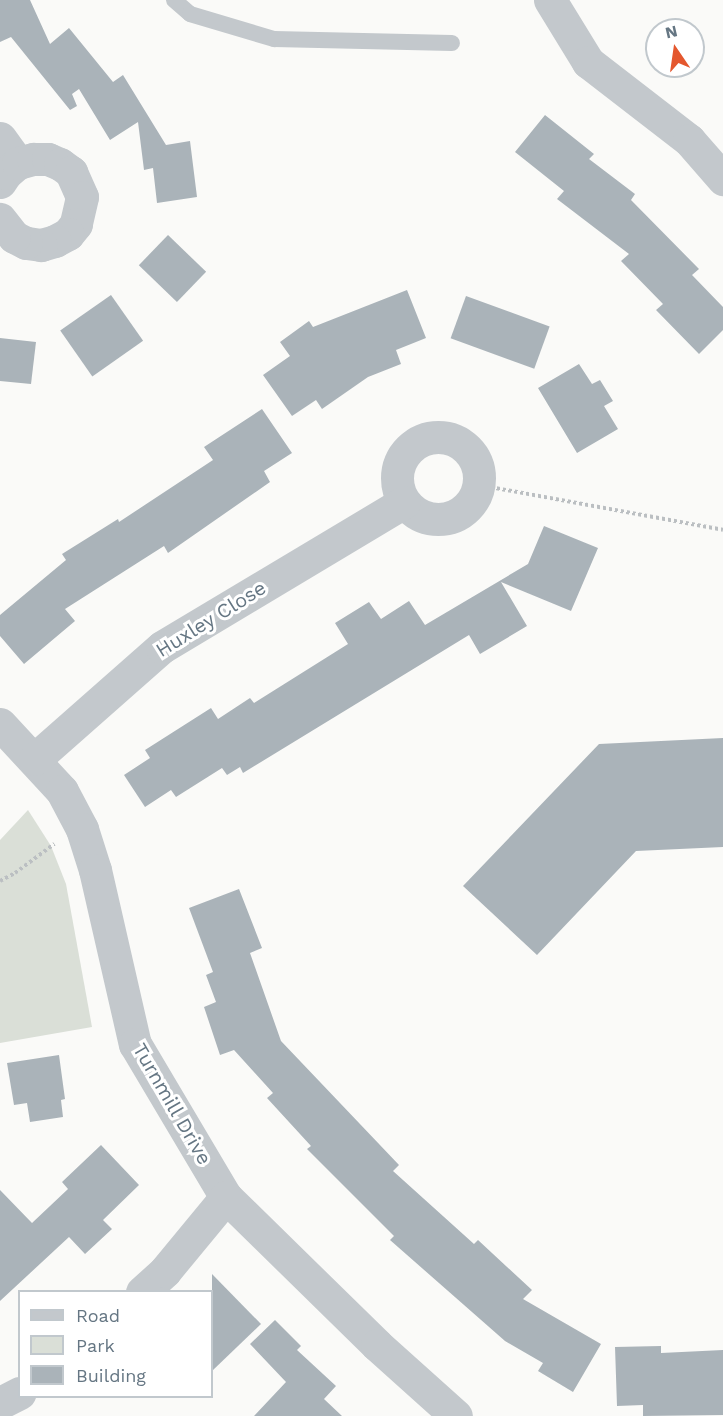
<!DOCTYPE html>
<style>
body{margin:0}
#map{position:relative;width:723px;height:1416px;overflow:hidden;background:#fafaf8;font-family:"Work Sans",sans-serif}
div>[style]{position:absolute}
.green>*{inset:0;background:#dadfd7}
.building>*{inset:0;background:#aab3b9;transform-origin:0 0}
.path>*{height:4px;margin-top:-2px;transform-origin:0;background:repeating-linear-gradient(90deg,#bbbfc2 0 3px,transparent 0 6px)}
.lane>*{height:16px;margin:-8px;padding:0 8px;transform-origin:8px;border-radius:8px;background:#c3c8cc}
.street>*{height:33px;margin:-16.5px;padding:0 16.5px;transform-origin:16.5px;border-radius:16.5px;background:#c3c8cc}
.street>.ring{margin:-16.5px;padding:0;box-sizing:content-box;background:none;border:33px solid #c3c8cc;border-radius:50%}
span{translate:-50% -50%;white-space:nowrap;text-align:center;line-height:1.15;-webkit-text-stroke:6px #fff;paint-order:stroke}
.street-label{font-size:20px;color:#657683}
.legend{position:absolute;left:18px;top:1290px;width:195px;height:108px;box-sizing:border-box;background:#fff;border:2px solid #c1c8cd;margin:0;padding:8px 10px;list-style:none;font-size:18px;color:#657683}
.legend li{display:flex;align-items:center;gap:12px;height:30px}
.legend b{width:30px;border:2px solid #c1c8cd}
.north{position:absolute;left:645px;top:18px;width:60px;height:60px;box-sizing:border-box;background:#fff;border:2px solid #c1c8cd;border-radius:50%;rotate:347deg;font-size:16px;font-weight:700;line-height:24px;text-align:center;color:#657683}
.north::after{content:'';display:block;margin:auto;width:21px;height:27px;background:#e4572e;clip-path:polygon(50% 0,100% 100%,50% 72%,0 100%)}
</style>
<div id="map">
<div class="green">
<div style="clip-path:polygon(28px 810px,51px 846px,66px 884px,92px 1027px,0 1043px,0 840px)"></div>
</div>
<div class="building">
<div style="clip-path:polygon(0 0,30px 0,50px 44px,69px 28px,113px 82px,123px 75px,166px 145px,190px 141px,197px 197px,157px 203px,153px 168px,144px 170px,138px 122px,110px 140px,79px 89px,72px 94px,77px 106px,70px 110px,11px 37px,0 42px)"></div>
<div style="clip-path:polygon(545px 115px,594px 154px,589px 159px,635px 194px,631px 200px,699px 269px,692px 275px,723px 307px,723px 330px,699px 354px,656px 310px,663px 304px,621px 261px,629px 254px,557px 199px,564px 191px,515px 152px)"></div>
<div style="left:168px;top:235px;width:53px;height:42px;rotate:44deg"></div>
<div style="clip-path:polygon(407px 290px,426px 338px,396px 350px,401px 364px,368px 377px,322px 409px,316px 400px,292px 416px,263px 375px,290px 356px,280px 342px,309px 321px,313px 327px)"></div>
<div style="left:111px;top:295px;width:56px;height:62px;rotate:55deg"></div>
<div style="left:466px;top:296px;width:89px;height:45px;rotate:20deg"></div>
<div style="clip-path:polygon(0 338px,36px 342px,31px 384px,0 381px)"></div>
<div style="clip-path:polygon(579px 364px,592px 384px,600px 380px,613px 401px,604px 406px,618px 429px,577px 453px,538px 388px)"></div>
<div style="clip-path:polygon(262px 409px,292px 453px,264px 471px,270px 482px,168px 553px,164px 546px,65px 609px,75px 621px,24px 664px,0 636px,0 615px,66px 560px,62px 554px,118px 519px,119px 522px,213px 460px,204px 447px)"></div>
<div style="clip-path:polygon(544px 526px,598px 548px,571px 611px,501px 582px,527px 626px,480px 654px,469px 635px,243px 773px,240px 767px,227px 775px,222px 768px,176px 797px,171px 790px,145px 807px,124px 775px,150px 758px,145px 750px,211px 708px,218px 719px,250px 698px,254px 703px,348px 644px,335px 623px,369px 602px,381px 619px,409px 601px,425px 625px,528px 564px)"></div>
<div style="clip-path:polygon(723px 738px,723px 847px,636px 851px,537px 955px,463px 886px,599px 744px)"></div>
<div style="clip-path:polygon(239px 889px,262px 948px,250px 953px,281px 1041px,399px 1165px,393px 1171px,474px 1244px,478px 1240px,532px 1290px,523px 1299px,601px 1344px,573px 1392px,538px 1371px,543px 1363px,505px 1341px,390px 1240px,394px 1236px,307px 1149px,311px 1146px,267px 1098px,273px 1093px,234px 1050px,220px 1055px,204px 1007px,216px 1002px,206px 975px,213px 972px,189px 908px)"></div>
<div style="clip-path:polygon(59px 1055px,65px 1099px,61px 1100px,63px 1117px,30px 1122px,27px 1103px,14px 1105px,7px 1063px)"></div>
<div style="clip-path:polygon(101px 1145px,139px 1185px,103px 1220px,112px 1229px,85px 1254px,69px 1237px,0 1301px,0 1190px,32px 1223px,68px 1189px,62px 1182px)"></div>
<div style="clip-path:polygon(212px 1274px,261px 1324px,212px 1371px)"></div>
<div style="clip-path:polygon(275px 1320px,301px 1346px,297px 1350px,336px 1386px,324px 1399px,342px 1416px,254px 1416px,286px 1382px,250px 1344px)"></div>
<div style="clip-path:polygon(661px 1346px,661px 1353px,723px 1350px,723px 1415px,643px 1416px,643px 1405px,617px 1406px,615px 1347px)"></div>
</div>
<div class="path">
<div style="left:479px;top:485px;width:248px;rotate:10.4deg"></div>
<div style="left:0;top:881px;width:17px;rotate:-28deg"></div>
<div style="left:15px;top:873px;width:49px;rotate:-36.6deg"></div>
</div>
<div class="lane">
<div style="left:174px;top:0;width:21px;rotate:41deg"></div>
<div style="left:190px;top:14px;width:88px;rotate:16.6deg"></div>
<div style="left:274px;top:39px;width:178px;rotate:1.3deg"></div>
</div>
<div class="street">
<div style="left:550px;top:0;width:73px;rotate:58.5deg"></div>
<div style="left:588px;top:62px;width:128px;rotate:37.7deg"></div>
<div style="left:689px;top:140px;width:52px;rotate:48.9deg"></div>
<div style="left:0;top:138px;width:31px;rotate:54deg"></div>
<div style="left:0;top:182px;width:11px;rotate:-56deg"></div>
<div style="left:6px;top:173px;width:16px;rotate:-40deg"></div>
<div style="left:18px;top:163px;width:16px;rotate:-15deg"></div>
<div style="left:33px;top:159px;width:15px"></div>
<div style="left:48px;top:159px;width:13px;rotate:23deg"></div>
<div style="left:60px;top:164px;width:14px;rotate:36deg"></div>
<div style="left:71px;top:172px;width:27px;rotate:66deg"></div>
<div style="left:82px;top:197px;width:28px;rotate:103deg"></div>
<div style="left:76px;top:224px;width:13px;rotate:129deg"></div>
<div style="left:68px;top:234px;width:15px;rotate:152deg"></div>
<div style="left:55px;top:241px;width:15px;rotate:164deg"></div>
<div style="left:41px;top:245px;width:15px;rotate:-172deg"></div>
<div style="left:26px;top:243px;width:13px;rotate:-153deg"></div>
<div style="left:14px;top:237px;width:23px;rotate:-128deg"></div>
<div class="ring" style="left:397px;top:437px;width:49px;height:49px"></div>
<div style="left:0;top:724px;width:91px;rotate:47.2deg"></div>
<div style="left:62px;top:791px;width:43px;rotate:62.2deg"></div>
<div style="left:82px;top:829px;width:43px;rotate:72.4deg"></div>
<div style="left:95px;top:870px;width:179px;rotate:77.1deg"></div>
<div style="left:135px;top:1044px;width:178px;rotate:59.3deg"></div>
<div style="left:226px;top:1197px;width:211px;rotate:44.4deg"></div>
<div style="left:377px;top:1345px;width:106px;rotate:41.9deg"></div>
<div style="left:35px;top:759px;width:169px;rotate:-41.4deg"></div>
<div style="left:162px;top:647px;width:282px;rotate:-30.9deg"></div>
<div style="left:142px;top:1292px;width:31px;rotate:-42deg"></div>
<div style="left:165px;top:1271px;width:96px;rotate:-50.5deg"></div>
<div style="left:0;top:1403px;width:22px;rotate:-27deg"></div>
</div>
<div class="street-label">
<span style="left:211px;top:619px;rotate:-32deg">Huxley Close</span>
<span style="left:172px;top:1104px;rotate:60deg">Turnmill Drive</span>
</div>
<ul class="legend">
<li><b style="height:8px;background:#c3c8cc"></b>Road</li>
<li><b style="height:16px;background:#dadfd7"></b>Park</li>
<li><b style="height:16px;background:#aab3b9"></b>Building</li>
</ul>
<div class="north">N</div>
</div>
